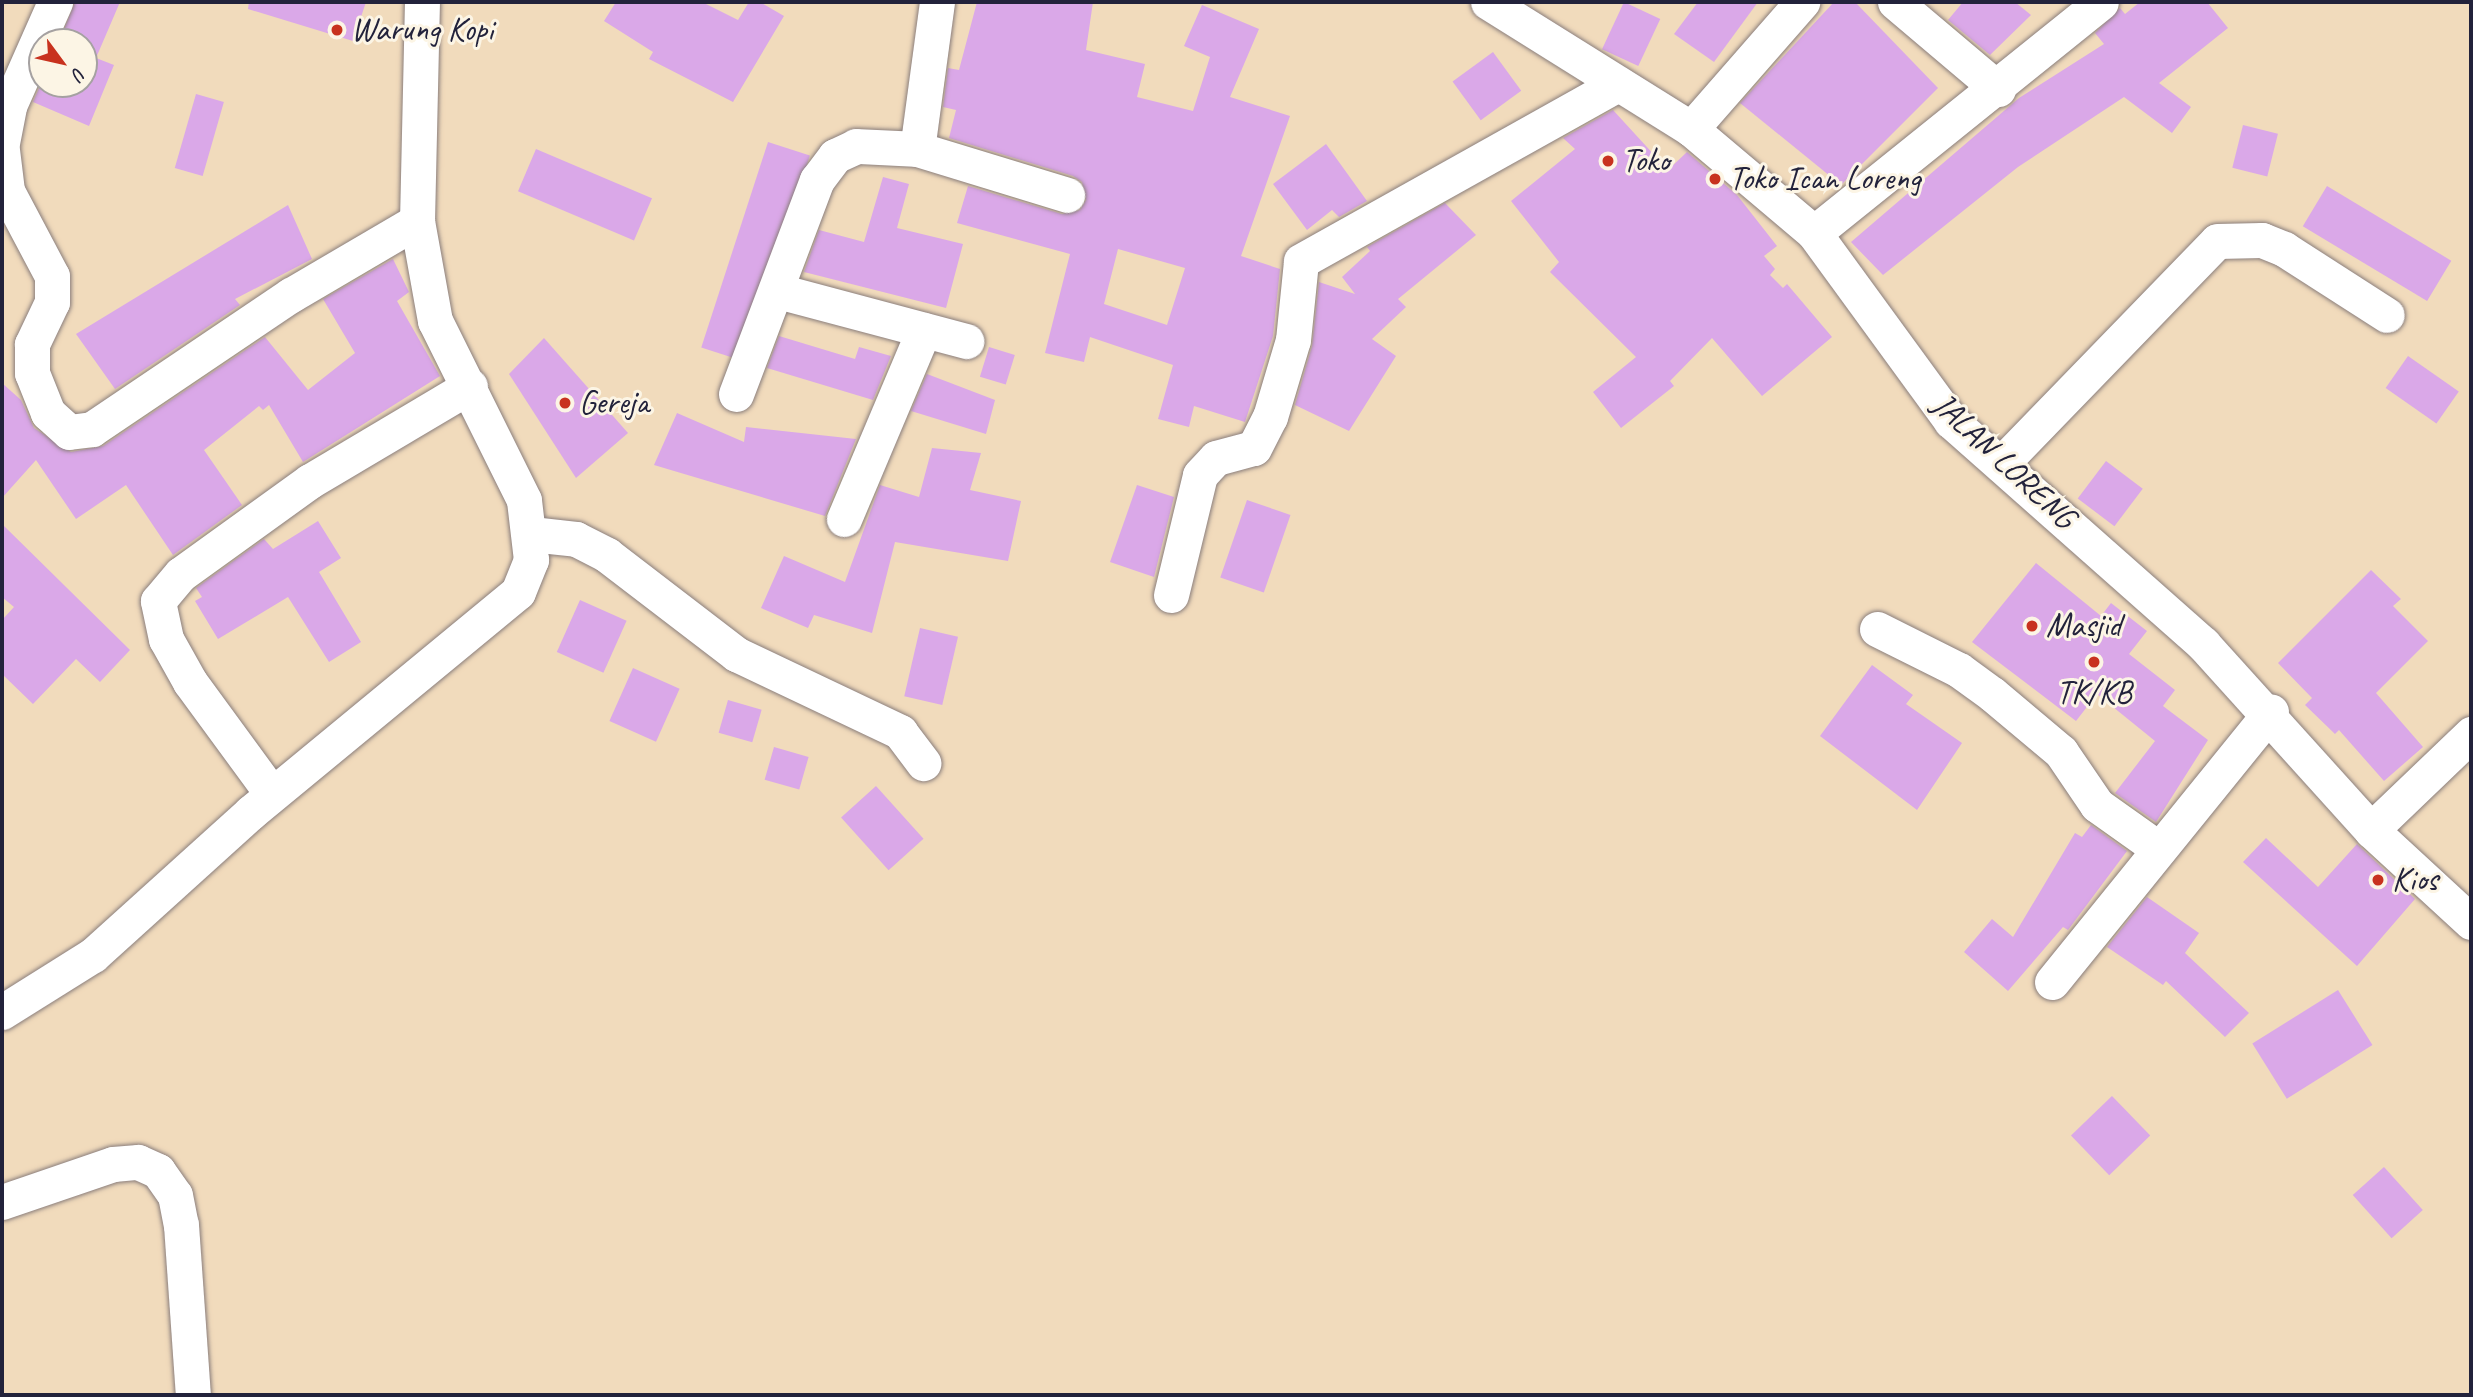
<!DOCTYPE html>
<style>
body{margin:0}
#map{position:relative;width:2473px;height:1397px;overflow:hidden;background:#f1dbbc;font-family:Caveat,sans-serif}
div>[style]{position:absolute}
.building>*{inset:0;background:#daa8e8;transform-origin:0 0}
.roads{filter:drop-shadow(0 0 2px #8a7e7c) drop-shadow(0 0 2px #8a7e7c)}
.minor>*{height:35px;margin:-17.5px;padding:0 17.5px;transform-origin:17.5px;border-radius:17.5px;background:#fff}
.dots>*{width:19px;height:19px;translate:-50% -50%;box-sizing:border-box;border:4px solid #fcf5e5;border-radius:50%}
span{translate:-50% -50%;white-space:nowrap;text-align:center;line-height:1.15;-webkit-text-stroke:6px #fcf5e5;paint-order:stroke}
.poi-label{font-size:33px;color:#22223b}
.left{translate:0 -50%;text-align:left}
.street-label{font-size:33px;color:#22223b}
.frame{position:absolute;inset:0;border:4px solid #22223b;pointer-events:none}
.north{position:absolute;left:28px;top:28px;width:70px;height:70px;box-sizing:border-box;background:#fcf5e5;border:2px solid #a5a1a1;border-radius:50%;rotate:123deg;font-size:19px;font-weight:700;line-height:28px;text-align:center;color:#22223b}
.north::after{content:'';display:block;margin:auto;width:24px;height:32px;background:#c8321e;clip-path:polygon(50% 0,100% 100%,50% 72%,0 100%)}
</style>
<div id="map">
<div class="building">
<div style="clip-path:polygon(75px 2px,120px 2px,96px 58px,114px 65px,89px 126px,33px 102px,42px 81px,84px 84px,84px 42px,59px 42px)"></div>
<div style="clip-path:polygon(249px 2px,366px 2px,353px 41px,248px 9px)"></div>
<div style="clip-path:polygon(616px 2px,702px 2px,738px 20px,749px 2px,760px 2px,784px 16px,733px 102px,649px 59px,653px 52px,604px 21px)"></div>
<div style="clip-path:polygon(evenodd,977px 2px,1093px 2px,1086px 50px,1145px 64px,1137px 97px,1193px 111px,1210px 57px,1184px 46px,1202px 5px,1259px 29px,1230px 97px,1290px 116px,1241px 256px,1280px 269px,1273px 336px,1245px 422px,1194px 406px,1189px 427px,1158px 419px,1173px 365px,1090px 337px,1084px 362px,1045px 353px,1070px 254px,957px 223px,968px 186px,1062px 214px,1080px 210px,1086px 200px,1082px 182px,1073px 176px,949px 138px,956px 110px,943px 107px,948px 68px,959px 70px,977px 2px,1118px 249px,1185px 268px,1167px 325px,1104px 304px,1118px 249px)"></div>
<div style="left:1624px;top:2px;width:40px;height:52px;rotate:25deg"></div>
<div style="clip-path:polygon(1698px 2px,1758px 2px,1714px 62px,1674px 34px)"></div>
<div style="clip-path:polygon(1834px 2px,1855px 2px,1938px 88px,1841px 185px,1740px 103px)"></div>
<div style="clip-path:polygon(1963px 2px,2015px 2px,2031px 15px,1990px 55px,1948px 20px)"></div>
<div style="clip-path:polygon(2140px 2px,2207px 2px,2228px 28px,2159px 83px,2191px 107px,2172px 133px,2124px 97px,2018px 167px,1883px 275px,1851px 242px,2019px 98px,2104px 44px,2095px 33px,2120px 8px,2125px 14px)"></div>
<div style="left:1493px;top:52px;width:48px;height:50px;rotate:54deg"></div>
<div style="left:196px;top:94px;width:29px;height:77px;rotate:16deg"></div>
<div style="clip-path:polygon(1613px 110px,1668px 170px,1687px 152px,1737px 195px,1777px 246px,1764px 256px,1775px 269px,1770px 275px,1783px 288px,1787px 284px,1832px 337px,1762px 396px,1712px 338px,1670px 381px,1674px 386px,1621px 428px,1593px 392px,1636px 357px,1550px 272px,1559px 262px,1511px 201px,1575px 149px,1563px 138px)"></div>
<div style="left:2243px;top:125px;width:36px;height:44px;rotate:14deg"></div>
<div style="left:768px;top:142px;width:44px;height:216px;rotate:18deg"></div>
<div style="clip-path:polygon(1326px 144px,1367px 201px,1339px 217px,1332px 210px,1307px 230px,1273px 184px)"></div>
<div style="left:536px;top:149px;width:126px;height:46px;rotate:23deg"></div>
<div style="clip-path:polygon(883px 177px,909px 184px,897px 228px,963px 244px,946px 308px,804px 272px,819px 230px,864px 242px)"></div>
<div style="left:2327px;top:186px;width:145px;height:47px;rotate:31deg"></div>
<div style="clip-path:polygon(1445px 203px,1476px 235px,1398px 299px,1406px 307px,1372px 339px,1396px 356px,1349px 431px,1295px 405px,1312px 346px,1319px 282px,1355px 294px,1342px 277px,1370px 251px,1367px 247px)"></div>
<div style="clip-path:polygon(288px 205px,312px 259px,235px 299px,240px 305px,115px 389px,76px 334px)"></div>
<div style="clip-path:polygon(393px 259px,409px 292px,397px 301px,440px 376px,303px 462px,269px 405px,263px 410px,259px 406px,204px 450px,242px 505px,173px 555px,126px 485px,76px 519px,36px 460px,2px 498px,2px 383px,21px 400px,34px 428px,71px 452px,103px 446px,265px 337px,308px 390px,355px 353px,323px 299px)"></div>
<div style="clip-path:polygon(779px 336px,855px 359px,859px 347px,891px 356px,873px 400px,767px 368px)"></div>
<div style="clip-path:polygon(544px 338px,628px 433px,576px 478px,509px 374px)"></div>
<div style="left:989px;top:347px;width:27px;height:31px;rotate:17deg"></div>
<div style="left:2408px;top:356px;width:62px;height:39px;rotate:35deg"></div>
<div style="clip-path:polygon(927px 374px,995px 400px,986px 434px,911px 411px)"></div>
<div style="clip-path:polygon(677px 413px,744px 442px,746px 427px,856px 439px,825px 516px,654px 465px)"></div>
<div style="clip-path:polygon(932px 448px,981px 453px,970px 490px,1021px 501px,1008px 561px,895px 542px,872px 633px,814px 615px,808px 628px,761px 608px,784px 556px,845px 582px,880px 485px,919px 497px)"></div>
<div style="left:2106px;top:461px;width:46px;height:47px;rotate:37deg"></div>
<div style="clip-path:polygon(1137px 485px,1174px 497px,1154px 577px,1110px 562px)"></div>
<div style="left:1247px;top:500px;width:46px;height:82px;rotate:19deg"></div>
<div style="clip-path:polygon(318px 521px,341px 558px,319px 572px,361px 642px,329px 662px,288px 597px,218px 639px,195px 601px,202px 597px,196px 588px,264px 539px,273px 549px)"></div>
<div style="clip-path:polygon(2px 524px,130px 650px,100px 682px,76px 659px,33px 704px,2px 674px,2px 620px,14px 607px,2px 597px)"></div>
<div style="clip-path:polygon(2036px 563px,2101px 616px,2111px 603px,2147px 631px,2129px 654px,2175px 690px,2163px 706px,2208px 740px,2156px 822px,2115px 793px,2155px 741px,2097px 694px,2076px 721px,1972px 642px)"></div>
<div style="clip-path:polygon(2371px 570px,2401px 599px,2393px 606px,2428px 641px,2376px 693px,2423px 747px,2384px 781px,2339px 730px,2335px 734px,2305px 705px,2312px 698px,2278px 663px)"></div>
<div style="left:580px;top:600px;width:51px;height:57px;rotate:24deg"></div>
<div style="left:920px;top:628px;width:39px;height:70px;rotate:13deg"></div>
<div style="clip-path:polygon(1872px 665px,1913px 695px,1906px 704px,1962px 743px,1917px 810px,1820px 736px)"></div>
<div style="left:633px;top:668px;width:51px;height:58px;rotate:24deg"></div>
<div style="left:728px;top:700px;width:35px;height:34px;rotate:16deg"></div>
<div style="left:774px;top:747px;width:36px;height:34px;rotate:16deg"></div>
<div style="left:876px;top:786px;width:71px;height:47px;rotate:48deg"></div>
<div style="clip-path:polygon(2091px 825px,2127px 851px,2068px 930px,2063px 927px,2008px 991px,1964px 952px,1992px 919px,2013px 937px,2075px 833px,2082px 837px)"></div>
<div style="clip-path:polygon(2266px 838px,2318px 887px,2357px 844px,2415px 899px,2357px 966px,2243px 862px)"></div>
<div style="clip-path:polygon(2147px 897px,2199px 933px,2185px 953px,2249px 1013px,2225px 1037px,2166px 981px,2163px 985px,2107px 947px)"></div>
<div style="left:2338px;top:990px;width:65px;height:101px;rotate:58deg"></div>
<div style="left:2112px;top:1096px;width:55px;height:57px;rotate:46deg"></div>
<div style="left:2384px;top:1167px;width:58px;height:42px;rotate:48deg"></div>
</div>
<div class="roads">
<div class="minor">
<div style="left:937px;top:2px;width:148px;rotate:97.7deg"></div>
<div style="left:917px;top:149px;width:157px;rotate:17deg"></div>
<div style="left:1488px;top:2px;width:239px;rotate:32deg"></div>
<div style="left:1691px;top:129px;width:161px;rotate:40.2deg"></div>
<div style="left:1814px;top:233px;width:233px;rotate:53.9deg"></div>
<div style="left:1951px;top:421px;width:337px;rotate:41.5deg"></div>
<div style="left:2203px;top:644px;width:251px;rotate:47.9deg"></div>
<div style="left:2371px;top:830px;width:136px;rotate:42.6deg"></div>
<div style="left:1895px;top:2px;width:135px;rotate:40.2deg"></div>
<div style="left:1691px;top:129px;width:169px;rotate:-48.8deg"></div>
<div style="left:2px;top:143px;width:38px;rotate:-79deg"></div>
<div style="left:9px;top:106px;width:114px;rotate:-66.1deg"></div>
<div style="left:2px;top:150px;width:41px;rotate:83deg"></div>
<div style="left:7px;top:191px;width:96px;rotate:62.1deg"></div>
<div style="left:52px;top:276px;width:26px;rotate:90deg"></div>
<div style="left:52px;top:302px;width:47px;rotate:115.5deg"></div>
<div style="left:32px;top:344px;width:29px;rotate:90deg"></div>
<div style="left:32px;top:373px;width:43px;rotate:68.2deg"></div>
<div style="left:48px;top:413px;width:28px;rotate:42deg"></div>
<div style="left:69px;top:432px;width:23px;rotate:-7deg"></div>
<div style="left:92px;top:429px;width:240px;rotate:-34deg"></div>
<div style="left:291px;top:295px;width:146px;rotate:-30.4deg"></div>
<div style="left:1814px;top:233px;width:368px;rotate:-38.8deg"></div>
<div style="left:778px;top:291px;width:195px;rotate:14.9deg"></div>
<div style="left:736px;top:394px;width:229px;rotate:-69.3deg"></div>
<div style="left:817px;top:180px;width:30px;rotate:-53deg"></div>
<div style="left:835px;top:156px;width:23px;rotate:-25deg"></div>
<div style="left:856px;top:146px;width:61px;rotate:2.8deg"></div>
<div style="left:2001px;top:464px;width:310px;rotate:-45.9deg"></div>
<div style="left:2217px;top:241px;width:45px;rotate:-1.3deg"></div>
<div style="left:2262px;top:240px;width:24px;rotate:22deg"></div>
<div style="left:2284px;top:249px;width:122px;rotate:32.7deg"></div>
<div style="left:844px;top:519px;width:205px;rotate:-67.1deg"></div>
<div style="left:531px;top:534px;width:45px;rotate:6.3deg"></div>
<div style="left:576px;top:539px;width:35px;rotate:27deg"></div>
<div style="left:607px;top:555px;width:163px;rotate:37.5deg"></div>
<div style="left:736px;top:654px;width:182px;rotate:25.4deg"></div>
<div style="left:900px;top:732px;width:39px;rotate:53deg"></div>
<div style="left:1171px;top:595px;width:123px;rotate:-76.4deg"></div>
<div style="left:1200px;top:475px;width:23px;rotate:-47deg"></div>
<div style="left:1216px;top:458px;width:39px;rotate:-15deg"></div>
<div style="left:1254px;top:448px;width:35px;rotate:-63deg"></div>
<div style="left:1270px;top:417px;width:80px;rotate:-73.4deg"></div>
<div style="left:1293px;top:340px;width:79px;rotate:-84.2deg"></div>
<div style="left:1301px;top:261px;width:363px;rotate:-29.2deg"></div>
<div style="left:1877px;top:629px;width:92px;rotate:26.6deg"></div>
<div style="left:1959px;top:670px;width:41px;rotate:36deg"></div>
<div style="left:1992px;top:694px;width:90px;rotate:40deg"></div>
<div style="left:2061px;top:752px;width:64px;rotate:55.8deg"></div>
<div style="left:2097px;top:805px;width:76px;rotate:35.4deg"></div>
<div style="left:272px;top:794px;width:139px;rotate:-126.2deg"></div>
<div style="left:190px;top:682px;width:49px;rotate:-119.2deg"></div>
<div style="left:166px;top:639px;width:39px;rotate:-102deg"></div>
<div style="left:158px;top:601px;width:35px;rotate:-50deg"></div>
<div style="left:181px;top:574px;width:159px;rotate:-35.8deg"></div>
<div style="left:310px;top:481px;width:186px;rotate:-30.7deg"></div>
<div style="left:2371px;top:830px;width:139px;rotate:-43.8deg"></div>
<div style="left:2052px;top:982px;width:348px;rotate:-51deg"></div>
<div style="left:2px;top:1012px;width:107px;rotate:-32.1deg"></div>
<div style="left:93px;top:955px;width:212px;rotate:-42.1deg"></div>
<div style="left:250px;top:813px;width:347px;rotate:-39.5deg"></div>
<div style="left:518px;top:592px;width:35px;rotate:-68deg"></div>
<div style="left:531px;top:560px;width:60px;rotate:-96.7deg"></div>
<div style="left:524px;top:500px;width:200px;rotate:-116.4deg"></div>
<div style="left:435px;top:321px;width:102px;rotate:-100.2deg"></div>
<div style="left:417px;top:221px;width:219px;rotate:-88.7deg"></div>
<div style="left:2px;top:1202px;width:117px;rotate:-18.9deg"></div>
<div style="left:113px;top:1164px;width:25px;rotate:-5deg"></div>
<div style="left:138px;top:1162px;width:22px;rotate:24deg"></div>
<div style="left:158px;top:1171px;width:29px;rotate:55deg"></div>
<div style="left:175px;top:1195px;width:31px;rotate:79deg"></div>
<div style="left:181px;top:1225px;width:170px;rotate:86deg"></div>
</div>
</div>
<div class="dots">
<div style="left:337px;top:30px;background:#c8321e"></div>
<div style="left:1608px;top:161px;background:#c8321e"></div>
<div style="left:1715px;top:179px;background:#c8321e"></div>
<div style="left:565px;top:403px;background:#c8321e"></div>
<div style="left:2032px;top:626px;background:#c8321e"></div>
<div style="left:2094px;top:662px;background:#c8321e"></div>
<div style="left:2378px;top:880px;background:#c8321e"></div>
</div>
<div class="poi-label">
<span class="left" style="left:351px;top:30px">Warung Kopi</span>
<span class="left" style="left:1622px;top:161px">Toko</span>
<span class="left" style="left:1729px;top:179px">Toko Ican Loreng</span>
<span class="left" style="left:579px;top:403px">Gereja</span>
<span class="left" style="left:2046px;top:626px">Masjid</span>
<span style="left:2094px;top:693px">TK/KB</span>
<span class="left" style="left:2392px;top:880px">Kios</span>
</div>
<div class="street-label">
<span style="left:2004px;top:461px;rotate:43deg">JALAN LORENG</span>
</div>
<div class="frame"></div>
<div class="north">U</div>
</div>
